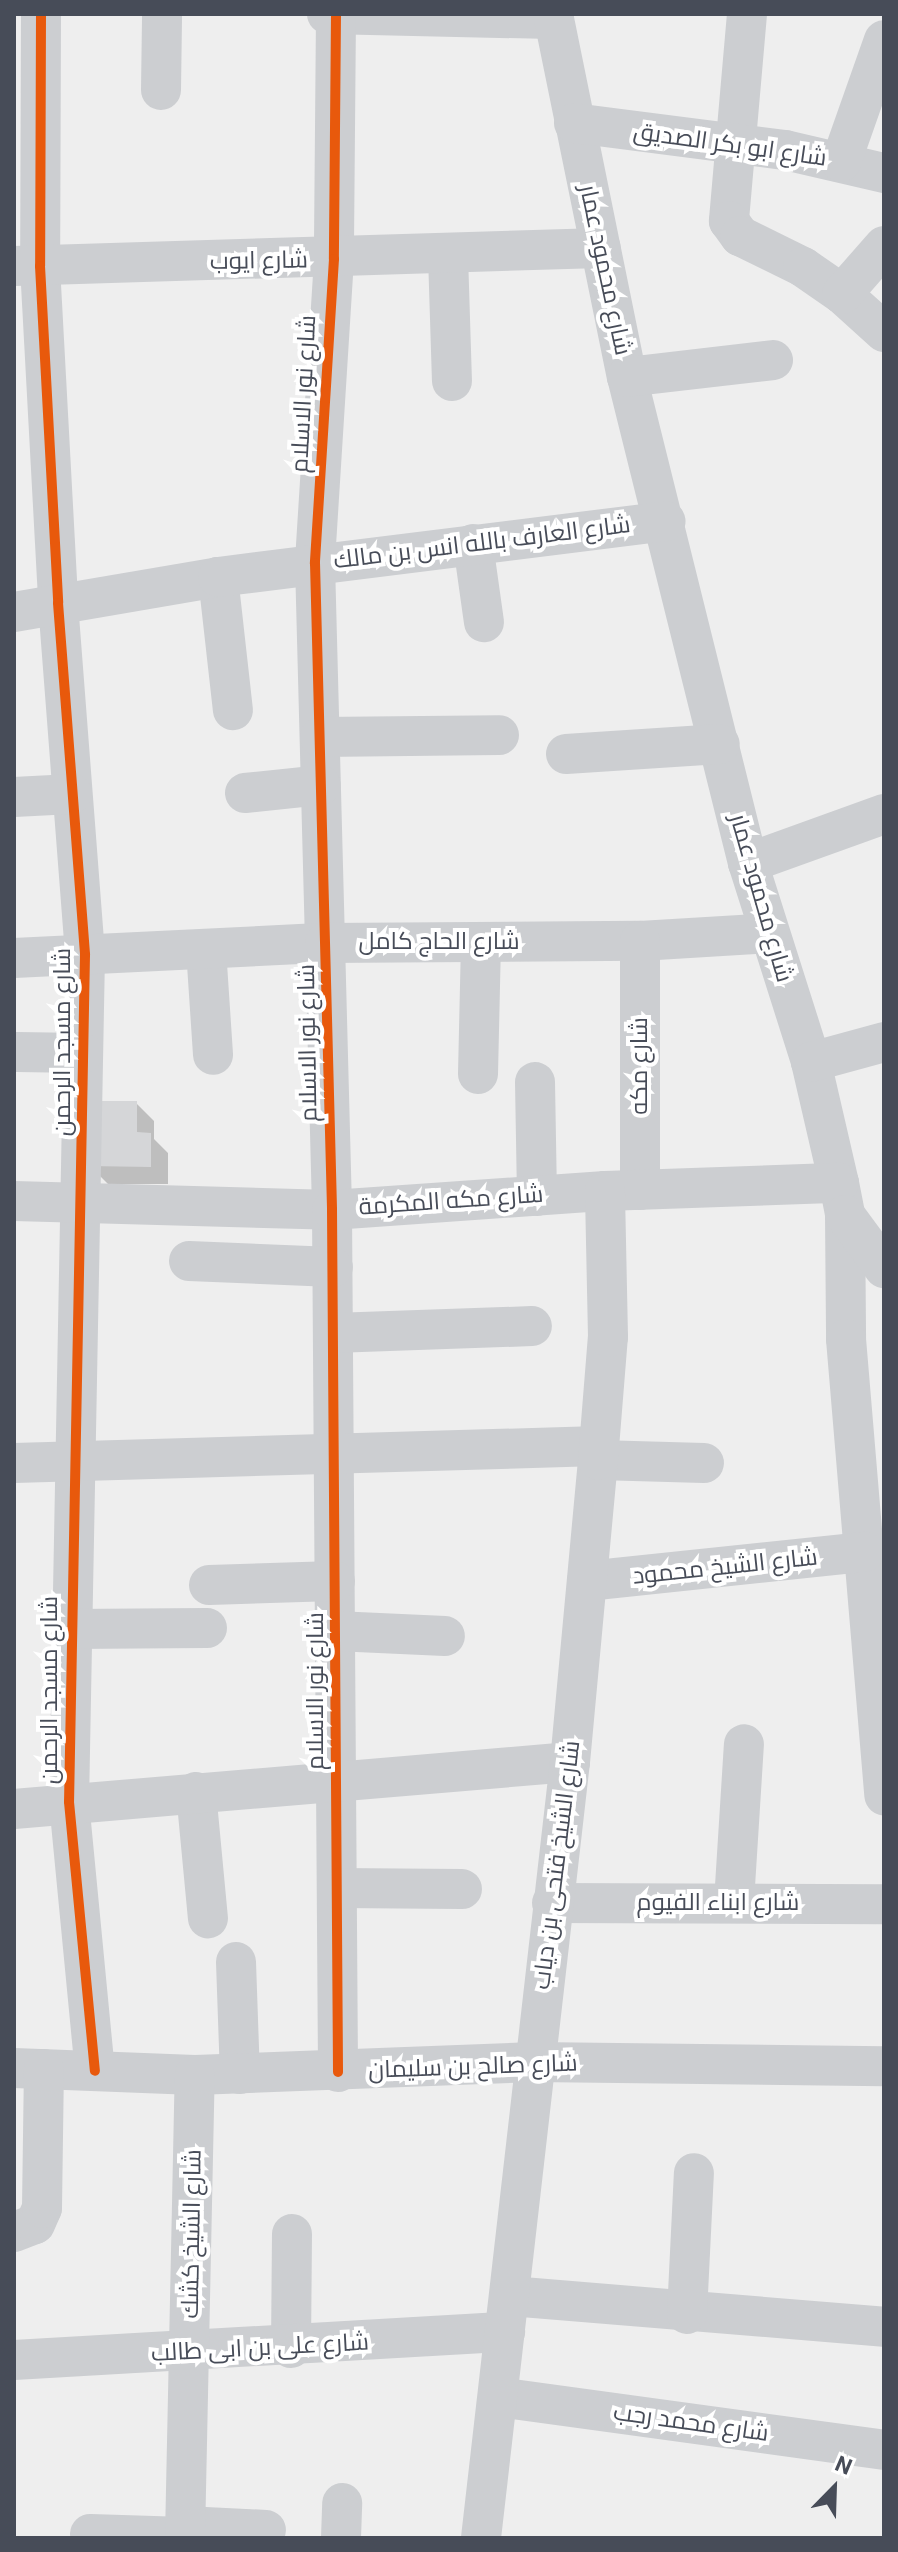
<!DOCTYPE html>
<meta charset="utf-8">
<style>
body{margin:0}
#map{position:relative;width:898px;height:2552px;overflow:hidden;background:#eee;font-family:Roboto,Cairo,sans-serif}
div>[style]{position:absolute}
.shadow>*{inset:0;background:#0003}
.building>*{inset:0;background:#d5d6d8}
.minor>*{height:40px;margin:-20px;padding:0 20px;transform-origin:20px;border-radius:20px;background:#ccced1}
.cycleway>*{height:10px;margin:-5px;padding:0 5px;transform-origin:5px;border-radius:5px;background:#e8590c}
span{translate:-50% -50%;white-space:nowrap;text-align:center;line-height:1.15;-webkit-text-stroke:8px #fff;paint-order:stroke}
.street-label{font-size:24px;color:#474c58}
.frame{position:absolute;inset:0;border:16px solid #474c58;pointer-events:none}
.north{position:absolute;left:794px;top:2448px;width:80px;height:80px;-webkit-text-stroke:6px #fff;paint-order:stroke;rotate:23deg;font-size:22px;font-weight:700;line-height:32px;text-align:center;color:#474c58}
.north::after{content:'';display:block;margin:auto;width:28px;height:36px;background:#474c58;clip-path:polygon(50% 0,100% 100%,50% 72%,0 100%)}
</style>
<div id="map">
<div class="shadow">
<div style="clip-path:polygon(136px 1103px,154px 1121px,154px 1139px,168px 1153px,168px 1184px,108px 1184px,90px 1166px)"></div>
</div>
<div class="building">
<div style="clip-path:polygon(89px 1101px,137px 1101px,137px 1132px,151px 1133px,151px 1167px,88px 1166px)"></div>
</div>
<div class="minor">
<div style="left:41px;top:14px;width:252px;rotate:90.2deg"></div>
<div style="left:40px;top:266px;width:337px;rotate:86.9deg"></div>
<div style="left:58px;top:603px;width:353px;rotate:85.6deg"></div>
<div style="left:85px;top:955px;width:847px;rotate:91.08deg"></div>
<div style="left:69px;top:1802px;width:270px;rotate:84.5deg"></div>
<div style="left:327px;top:14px;width:226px;rotate:1.3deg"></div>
<div style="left:336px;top:14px;width:245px;rotate:90.5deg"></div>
<div style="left:334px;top:259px;width:305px;rotate:93.6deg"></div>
<div style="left:315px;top:563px;width:647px;rotate:88.49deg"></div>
<div style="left:332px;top:1210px;width:862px;rotate:89.6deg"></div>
<div style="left:553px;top:14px;width:370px;rotate:78.5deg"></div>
<div style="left:627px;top:377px;width:501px;rotate:76.02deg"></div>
<div style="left:748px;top:863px;width:209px;rotate:72.4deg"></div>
<div style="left:811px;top:1062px;width:124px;rotate:77deg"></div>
<div style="left:839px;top:1183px;width:33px;rotate:79deg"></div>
<div style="left:845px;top:1215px;width:124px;rotate:89.5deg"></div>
<div style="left:846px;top:1339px;width:458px;rotate:85.2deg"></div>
<div style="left:747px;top:14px;width:208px;rotate:95deg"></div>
<div style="left:729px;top:221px;width:19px;rotate:54deg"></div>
<div style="left:740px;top:236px;width:70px;rotate:26.2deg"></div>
<div style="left:803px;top:267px;width:47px;rotate:34.7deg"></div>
<div style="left:842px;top:294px;width:57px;rotate:42.1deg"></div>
<div style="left:161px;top:90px;width:76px;rotate:-89.2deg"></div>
<div style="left:574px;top:123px;width:213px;rotate:7.3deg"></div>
<div style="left:785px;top:150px;width:102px;rotate:13.1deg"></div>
<div style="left:841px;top:162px;width:129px;rotate:-70.6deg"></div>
<div style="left:448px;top:255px;width:126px;rotate:88.2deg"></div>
<div style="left:14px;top:266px;width:587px;rotate:-1.76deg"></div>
<div style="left:842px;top:294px;width:64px;rotate:-48.8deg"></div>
<div style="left:627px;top:377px;width:147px;rotate:-6.6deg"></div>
<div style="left:473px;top:544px;width:79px;rotate:82deg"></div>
<div style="left:218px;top:577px;width:134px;rotate:83.6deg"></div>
<div style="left:14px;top:612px;width:207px;rotate:-9.7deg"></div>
<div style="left:218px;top:577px;width:451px;rotate:-7.1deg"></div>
<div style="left:320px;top:737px;width:179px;rotate:-0.6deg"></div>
<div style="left:566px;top:754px;width:154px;rotate:-3.7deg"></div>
<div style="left:245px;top:793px;width:76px;rotate:-6deg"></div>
<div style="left:14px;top:797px;width:58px;rotate:-3deg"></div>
<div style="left:748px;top:863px;width:145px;rotate:-19.8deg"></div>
<div style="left:206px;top:949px;width:106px;rotate:86.2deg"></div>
<div style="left:14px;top:958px;width:311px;rotate:-2.8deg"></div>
<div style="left:325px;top:943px;width:315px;rotate:-0.4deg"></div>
<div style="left:640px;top:941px;width:129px;rotate:-3.5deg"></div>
<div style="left:17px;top:1052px;width:66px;rotate:0.9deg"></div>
<div style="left:811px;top:1062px;width:76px;rotate:-15.3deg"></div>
<div style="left:478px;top:1074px;width:132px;rotate:-88.7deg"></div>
<div style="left:535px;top:1082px;width:114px;rotate:89deg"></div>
<div style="left:640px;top:1190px;width:249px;rotate:-90deg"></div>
<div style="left:14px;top:1201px;width:318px;rotate:1.6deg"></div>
<div style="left:332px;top:1210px;width:274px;rotate:-4deg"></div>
<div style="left:605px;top:1191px;width:234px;rotate:-2deg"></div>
<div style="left:845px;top:1215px;width:66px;rotate:53.7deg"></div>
<div style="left:189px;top:1261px;width:144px;rotate:2.4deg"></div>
<div style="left:333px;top:1333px;width:199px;rotate:-2deg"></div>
<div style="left:598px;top:1460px;width:106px;rotate:1.6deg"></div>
<div style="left:14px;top:1463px;width:585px;rotate:-1.66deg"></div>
<div style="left:587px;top:1581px;width:279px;rotate:-6deg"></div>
<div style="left:209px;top:1585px;width:126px;rotate:-1.8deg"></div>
<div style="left:70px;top:1629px;width:137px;rotate:-0.4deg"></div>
<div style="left:335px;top:1631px;width:110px;rotate:2.6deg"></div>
<div style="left:196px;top:1792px;width:127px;rotate:84.6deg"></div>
<div style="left:14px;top:1809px;width:558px;rotate:-4.83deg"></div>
<div style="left:337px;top:1888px;width:125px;rotate:0.5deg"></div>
<div style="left:734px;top:1902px;width:158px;rotate:-86.4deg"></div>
<div style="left:552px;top:1903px;width:332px;rotate:0.2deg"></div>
<div style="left:236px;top:1962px;width:112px;rotate:88deg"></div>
<div style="left:14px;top:2068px;width:181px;rotate:2.2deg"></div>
<div style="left:195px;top:2075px;width:339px;rotate:-2.2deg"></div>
<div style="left:534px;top:2062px;width:350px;rotate:0.7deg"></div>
<div style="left:14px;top:2232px;width:22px;rotate:-21deg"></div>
<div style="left:35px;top:2224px;width:17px;rotate:-66deg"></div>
<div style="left:42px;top:2208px;width:139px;rotate:-89.2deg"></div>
<div style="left:510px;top:2296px;width:375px;rotate:4.7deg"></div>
<div style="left:687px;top:2314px;width:141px;rotate:-87.2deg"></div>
<div style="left:291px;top:2348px;width:114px;rotate:-89.5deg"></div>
<div style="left:14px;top:2360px;width:492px;rotate:-3.3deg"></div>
<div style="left:498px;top:2397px;width:390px;rotate:7.8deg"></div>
<div style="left:185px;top:2526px;width:81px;rotate:2.8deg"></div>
<div style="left:90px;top:2534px;width:95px;rotate:1.8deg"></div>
<div style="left:185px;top:2538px;width:463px;rotate:-88.8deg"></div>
<div style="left:341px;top:2538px;width:35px;rotate:-88deg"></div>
<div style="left:481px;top:2538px;width:781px;rotate:-83.46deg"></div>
<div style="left:570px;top:1762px;width:303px;rotate:-84.7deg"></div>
<div style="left:598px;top:1460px;width:123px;rotate:-85.4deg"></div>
<div style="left:608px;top:1337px;width:146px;rotate:-91.2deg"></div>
</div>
<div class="cycleway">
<div style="left:41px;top:14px;width:252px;rotate:90.2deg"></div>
<div style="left:40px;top:266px;width:337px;rotate:86.9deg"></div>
<div style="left:58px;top:603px;width:353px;rotate:85.6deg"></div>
<div style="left:85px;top:955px;width:847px;rotate:91.08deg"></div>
<div style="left:69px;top:1802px;width:270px;rotate:84.5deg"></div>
<div style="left:336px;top:14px;width:245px;rotate:90.5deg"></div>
<div style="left:334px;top:259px;width:305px;rotate:93.6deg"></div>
<div style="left:315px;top:563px;width:647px;rotate:88.49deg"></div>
<div style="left:332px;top:1210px;width:862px;rotate:89.6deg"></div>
</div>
<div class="street-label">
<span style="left:730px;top:145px;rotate:8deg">شارع ابو بكر الصديق</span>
<span style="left:259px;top:261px;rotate:-1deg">شارع ايوب</span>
<span style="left:605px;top:270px;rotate:78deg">شارع محمود عمار</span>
<span style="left:304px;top:394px;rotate:-87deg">شارع نور الاسلام</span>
<span style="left:482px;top:543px;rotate:-7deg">شارع العارف بالله انس بن مالك</span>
<span style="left:761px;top:898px;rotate:74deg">شارع محمود عمار</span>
<span style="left:439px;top:942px">شارع الحاج كامل</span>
<span style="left:63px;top:1042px;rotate:-90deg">شارع مسجد الرحمن</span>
<span style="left:308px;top:1043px;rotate:-91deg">شارع نور الاسلام</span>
<span style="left:640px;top:1066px;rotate:-90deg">شارع مكه</span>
<span style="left:451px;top:1201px;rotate:-4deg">شارع مكه المكرمة</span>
<span style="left:725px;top:1567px;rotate:-6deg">شارع الشيخ محمود</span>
<span style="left:50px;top:1690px;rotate:-90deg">شارع مسجد الرحمن</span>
<span style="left:316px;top:1691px;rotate:-90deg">شارع نور الاسلام</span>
<span style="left:557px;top:1865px;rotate:-83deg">شارع الشيخ فتحى بن دياب</span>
<span style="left:718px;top:1903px">شارع ابناء الفيوم</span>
<span style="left:473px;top:2067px;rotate:-2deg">شارع صالح بن سليمان</span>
<span style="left:192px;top:2234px;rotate:-89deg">شارع الشيخ كشك</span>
<span style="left:260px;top:2348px;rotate:-3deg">شارع على بن ابى طالب</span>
<span style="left:691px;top:2423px;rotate:8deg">شارع محمد رجب</span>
</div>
<div class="frame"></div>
<div class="north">N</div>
</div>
